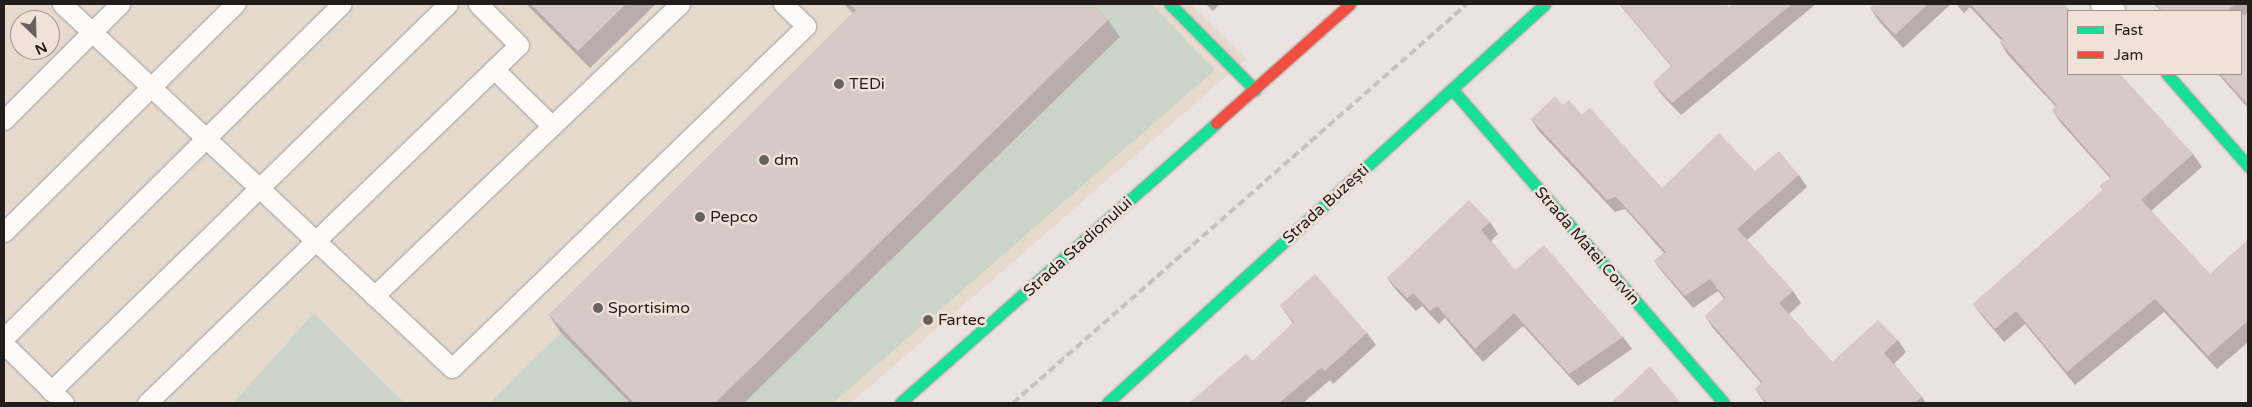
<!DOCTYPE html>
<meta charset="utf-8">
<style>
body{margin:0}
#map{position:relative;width:2252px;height:407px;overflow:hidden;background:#ebe3df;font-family:"Varela Round",sans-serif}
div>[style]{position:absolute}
.commercial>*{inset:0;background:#e6d9ce}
.green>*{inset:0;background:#cbd5c7}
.roads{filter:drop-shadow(0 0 1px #a19c98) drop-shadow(0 0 1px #a19c98)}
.lane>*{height:19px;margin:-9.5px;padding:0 9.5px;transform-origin:9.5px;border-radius:9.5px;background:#fcfbfa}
.street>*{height:28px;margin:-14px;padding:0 14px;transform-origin:14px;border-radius:14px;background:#fcfbfa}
.fast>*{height:11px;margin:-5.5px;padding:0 5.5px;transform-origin:5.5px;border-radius:5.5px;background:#16e098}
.jam>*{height:11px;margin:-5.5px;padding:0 5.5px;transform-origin:5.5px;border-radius:5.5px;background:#f24e42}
.rail>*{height:4px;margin-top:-2px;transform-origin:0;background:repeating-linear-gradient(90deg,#c5c3c2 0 8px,transparent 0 12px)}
.wall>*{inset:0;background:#b8adaa}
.building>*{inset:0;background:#d6c9c6}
.dots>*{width:14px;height:14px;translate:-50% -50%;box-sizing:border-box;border:2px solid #f1e2d9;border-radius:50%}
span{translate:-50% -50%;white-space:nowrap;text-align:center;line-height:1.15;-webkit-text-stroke:5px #f1e2d9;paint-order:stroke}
.poi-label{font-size:16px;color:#221d1a}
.left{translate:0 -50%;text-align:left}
.street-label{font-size:16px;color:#221d1a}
.frame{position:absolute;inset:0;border:5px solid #221d1a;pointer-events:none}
.legend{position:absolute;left:2067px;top:10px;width:175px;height:65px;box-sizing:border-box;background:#f1e2d9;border:1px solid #9e938d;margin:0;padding:6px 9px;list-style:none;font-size:15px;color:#221d1a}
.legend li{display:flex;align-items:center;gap:10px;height:25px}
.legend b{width:25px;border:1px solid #9e938d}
.north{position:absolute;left:10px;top:10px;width:50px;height:50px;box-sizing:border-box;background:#f1e2d9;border:1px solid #9e938d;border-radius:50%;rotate:156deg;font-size:14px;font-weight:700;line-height:20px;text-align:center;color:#221d1a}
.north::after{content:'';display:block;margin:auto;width:18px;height:22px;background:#68625f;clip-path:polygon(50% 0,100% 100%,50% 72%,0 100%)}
</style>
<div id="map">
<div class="commercial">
<div style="clip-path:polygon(evenodd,4px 4px,1191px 4px,1246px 59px,851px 403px,4px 403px,4px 4px,20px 20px,50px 20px,50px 50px,20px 50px,20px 20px)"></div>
</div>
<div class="green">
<div style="clip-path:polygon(1087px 4px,1151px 4px,1215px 70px,833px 403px,744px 403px,1120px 38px)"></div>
<div style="clip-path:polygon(314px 313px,405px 403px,233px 403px)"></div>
<div style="clip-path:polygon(561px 333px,630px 403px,490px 403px)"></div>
</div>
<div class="roads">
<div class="lane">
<div style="left:62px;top:4px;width:533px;rotate:43.03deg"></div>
<div style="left:452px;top:368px;width:492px;rotate:-44deg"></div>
<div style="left:806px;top:26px;width:32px;rotate:-136deg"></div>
<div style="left:494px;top:69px;width:81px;rotate:44.5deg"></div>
<div style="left:552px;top:126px;width:177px;rotate:-43.6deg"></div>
<div style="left:4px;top:120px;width:164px;rotate:-45deg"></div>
<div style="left:4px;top:232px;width:325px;rotate:-44.6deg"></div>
<div style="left:374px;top:296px;width:246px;rotate:-43.7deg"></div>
<div style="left:4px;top:338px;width:475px;rotate:-44.7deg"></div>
<div style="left:4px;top:344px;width:84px;rotate:44.5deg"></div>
<div style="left:51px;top:391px;width:554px;rotate:-44.27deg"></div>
<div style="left:147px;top:403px;width:516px;rotate:-43.9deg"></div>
<div style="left:519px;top:45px;width:58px;rotate:-135deg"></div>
</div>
<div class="street">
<div style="left:2105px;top:4px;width:9px;rotate:49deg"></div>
</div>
<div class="fast">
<div style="left:1170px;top:4px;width:121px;rotate:45.3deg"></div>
<div style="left:2167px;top:74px;width:123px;rotate:48.6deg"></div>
<div style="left:1452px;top:89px;width:415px;rotate:49.1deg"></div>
<div style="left:900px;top:403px;width:422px;rotate:-41.5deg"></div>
<div style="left:1107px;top:403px;width:592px;rotate:-42.33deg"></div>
</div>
<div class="jam">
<div style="left:1216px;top:123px;width:179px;rotate:-41.6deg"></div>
</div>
</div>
<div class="rail">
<div style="left:1013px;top:403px;width:604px;rotate:-41.31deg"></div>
</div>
<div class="wall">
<div style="clip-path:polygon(526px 4px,656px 4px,590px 68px)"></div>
<div style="clip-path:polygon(844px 4px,1092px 4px,1108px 20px,1120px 37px,744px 403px,630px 403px,561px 333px,549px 315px,853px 13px)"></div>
<div style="clip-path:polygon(1206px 4px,1220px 4px,1213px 11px)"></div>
<div style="clip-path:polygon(1619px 4px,1725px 4px,1729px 8px,1735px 4px,1816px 4px,1681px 115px,1662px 95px,1653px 83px,1671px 66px,1625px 11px)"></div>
<div style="clip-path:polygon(1875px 4px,1951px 4px,1903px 48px,1879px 21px,1870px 8px)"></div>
<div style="clip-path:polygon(1956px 4px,2064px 4px,2068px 74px,2193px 154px,2202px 167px,2151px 211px,2210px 274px,2248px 240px,2248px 342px,2217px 369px,2164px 312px,2075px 385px,2025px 324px,2004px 342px,1982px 316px,1973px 304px,2103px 190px,2100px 186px,2110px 178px,2061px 123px,2052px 110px,2056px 107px,2008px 55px,2000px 42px,2002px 41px,1970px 7px,1964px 13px)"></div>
<div style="clip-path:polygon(2154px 4px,2248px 4px,2248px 12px,2245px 15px,2248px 16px,2248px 108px,2218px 74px,2241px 74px,2241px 11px,2161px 11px)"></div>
<div style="clip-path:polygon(1563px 105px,1582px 115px,1662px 188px,1755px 171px,1799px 175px,1807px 187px,1747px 240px,1793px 291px,1801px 303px,1789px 314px,1832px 362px,1898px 340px,1906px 352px,1894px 364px,1922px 397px,1926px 403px,1765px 403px,1755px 389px,1761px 383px,1713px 328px,1705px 316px,1724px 299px,1718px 291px,1693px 308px,1663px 273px,1654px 261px,1664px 253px,1625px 209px,1615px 212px,1539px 131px,1531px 119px)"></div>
<div style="clip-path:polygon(1490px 222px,1498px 234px,1491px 241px,1515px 270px,1623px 337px,1632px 349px,1578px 386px,1523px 326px,1483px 362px,1445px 318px,1439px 324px,1422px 306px,1416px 311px,1396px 290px,1387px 278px)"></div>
<div style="clip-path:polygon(1280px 305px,1367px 333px,1376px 345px,1333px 384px,1330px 380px,1303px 403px,1189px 403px,1253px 361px,1293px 323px)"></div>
</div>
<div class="building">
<div style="clip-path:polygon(531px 4px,626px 4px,578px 51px)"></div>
<div style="clip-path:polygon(849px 4px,1092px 4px,1108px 20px,715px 403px,634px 403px,549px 315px,856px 10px)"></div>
<div style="clip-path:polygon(1620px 4px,1725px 4px,1729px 8px,1735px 4px,1792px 4px,1672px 103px,1653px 83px,1672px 66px)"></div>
<div style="clip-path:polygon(1875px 4px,1928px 4px,1895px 35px,1870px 8px)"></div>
<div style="clip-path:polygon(1970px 4px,2064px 4px,2071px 11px,2068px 11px,2068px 74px,2120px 74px,2193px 154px,2141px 200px,2210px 274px,2248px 240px,2248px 321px,2208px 356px,2155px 299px,2067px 372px,2016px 311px,1995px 329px,1973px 304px,2103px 190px,2100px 186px,2111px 177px,2052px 110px,2057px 106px,2000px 42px,2003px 39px)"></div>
<div style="clip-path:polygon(2156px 4px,2235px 4px,2227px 11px,2230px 11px,2162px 11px)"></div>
<div style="clip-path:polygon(2241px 14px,2248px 16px,2248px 105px,2220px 74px,2241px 74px)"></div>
<div style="clip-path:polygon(1555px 96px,1563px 105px,1569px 100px,1582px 115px,1590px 108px,1662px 188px,1719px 133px,1755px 171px,1779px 151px,1799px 175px,1737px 229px,1793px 291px,1779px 303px,1832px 362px,1878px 320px,1898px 340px,1884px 353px,1922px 397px,1914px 403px,1767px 403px,1755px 389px,1762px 382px,1705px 316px,1725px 298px,1710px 279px,1685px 296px,1654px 261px,1666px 252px,1616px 197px,1607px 200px,1531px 119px)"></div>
<div style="clip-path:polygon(1469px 200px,1490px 222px,1481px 230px,1515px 270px,1544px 245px,1623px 337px,1569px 374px,1514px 313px,1475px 349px,1437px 306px,1430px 311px,1413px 293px,1407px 298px,1387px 278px)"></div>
<div style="clip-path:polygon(1315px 274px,1367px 333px,1325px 371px,1321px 368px,1279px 403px,1189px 403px,1246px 354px,1253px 361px,1294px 322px,1280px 305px)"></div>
<div style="clip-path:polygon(1650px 366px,1681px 403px,1611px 403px)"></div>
</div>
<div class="dots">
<div style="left:839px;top:84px;background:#68625f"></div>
<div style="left:764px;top:160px;background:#68625f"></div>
<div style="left:700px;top:217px;background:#68625f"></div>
<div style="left:598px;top:308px;background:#68625f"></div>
<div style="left:928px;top:320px;background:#68625f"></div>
</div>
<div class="poi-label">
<span class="left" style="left:849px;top:84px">TEDi</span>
<span class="left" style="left:774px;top:160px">dm</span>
<span class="left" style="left:710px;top:217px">Pepco</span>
<span class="left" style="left:608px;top:308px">Sportisimo</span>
<span class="left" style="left:938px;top:320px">Fartec</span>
</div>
<div class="street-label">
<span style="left:1326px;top:204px;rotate:-42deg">Strada Buzești</span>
<span style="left:1587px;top:246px;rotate:49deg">Strada Matei Corvin</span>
<span style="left:1078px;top:247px;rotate:-42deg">Strada Stadionului</span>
</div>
<div class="frame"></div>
<ul class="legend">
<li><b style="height:6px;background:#16e098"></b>Fast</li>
<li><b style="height:6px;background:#f24e42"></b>Jam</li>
</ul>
<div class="north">N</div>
</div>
